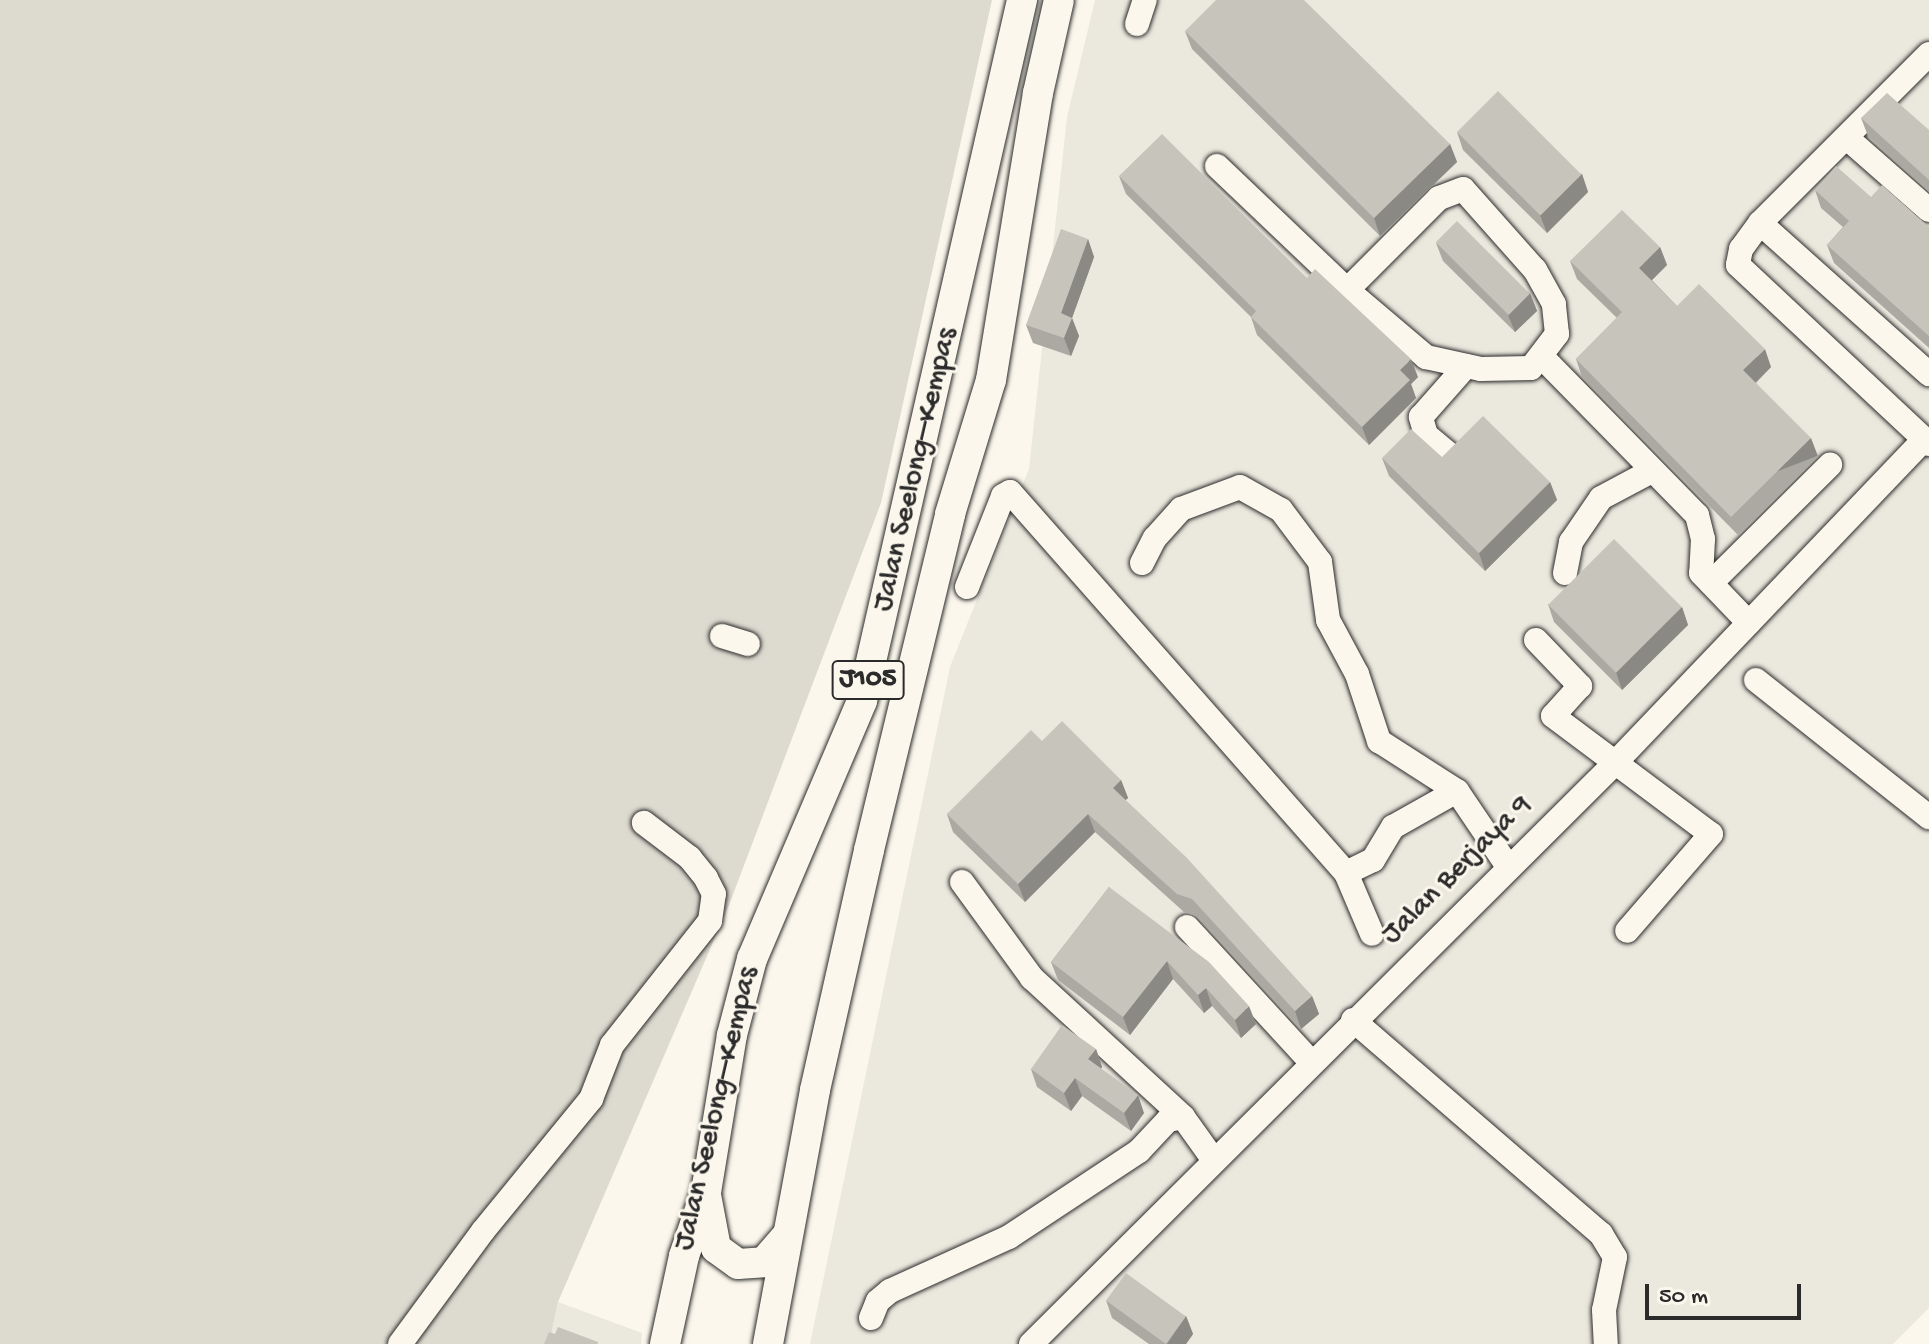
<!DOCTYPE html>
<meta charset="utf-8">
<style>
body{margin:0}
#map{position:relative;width:1929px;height:1344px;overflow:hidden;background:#fbf7ec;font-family:"Gochi Hand",sans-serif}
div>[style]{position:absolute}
.built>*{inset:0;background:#ebe8de}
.green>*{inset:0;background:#dddad0}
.roads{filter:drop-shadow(0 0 2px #2b2b2b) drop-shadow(0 0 2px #2b2b2b)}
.minor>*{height:24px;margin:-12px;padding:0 12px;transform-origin:12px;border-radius:12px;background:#fbf7ec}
.major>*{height:30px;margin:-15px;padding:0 15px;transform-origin:15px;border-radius:15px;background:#fbf7ec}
.wall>*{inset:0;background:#aba9a2}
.shaded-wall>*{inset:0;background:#8b8984;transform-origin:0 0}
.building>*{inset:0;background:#c7c4bc;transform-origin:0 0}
span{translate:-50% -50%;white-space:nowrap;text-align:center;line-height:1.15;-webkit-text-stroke:6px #fbf7ec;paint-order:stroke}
.shield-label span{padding:2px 6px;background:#fbf7ec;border:2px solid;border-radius:6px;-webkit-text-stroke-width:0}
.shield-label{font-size:28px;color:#2b2b2b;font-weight:700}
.street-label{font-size:30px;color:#2b2b2b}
.scale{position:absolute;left:1645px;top:1284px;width:156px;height:36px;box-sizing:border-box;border:4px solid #2b2b2b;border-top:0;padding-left:10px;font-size:24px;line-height:28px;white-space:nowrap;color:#2b2b2b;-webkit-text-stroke:6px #fbf7ec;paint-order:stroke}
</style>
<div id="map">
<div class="built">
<div style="clip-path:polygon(1095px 0,1929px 0,1929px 1308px,1893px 1344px,810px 1344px,950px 667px,1029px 469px,1067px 117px)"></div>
<div style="clip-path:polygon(558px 1302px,642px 1333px,641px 1344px,549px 1344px)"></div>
</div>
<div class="green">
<div style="clip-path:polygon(0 0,992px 0,881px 503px,729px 905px,558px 1302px,549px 1344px,0 1344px)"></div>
</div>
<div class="roads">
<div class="minor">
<div style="left:1137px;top:24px;width:25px;rotate:-72deg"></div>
<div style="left:1929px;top:54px;width:239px;rotate:135deg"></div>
<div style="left:1760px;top:223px;width:32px;rotate:126deg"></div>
<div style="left:1741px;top:249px;width:16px;rotate:101deg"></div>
<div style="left:1738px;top:265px;width:262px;rotate:43.1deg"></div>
<div style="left:1847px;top:138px;width:109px;rotate:41.3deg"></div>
<div style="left:1217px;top:166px;width:180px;rotate:43.6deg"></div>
<div style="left:1347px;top:290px;width:104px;rotate:40.3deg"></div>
<div style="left:1426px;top:357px;width:56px;rotate:12.3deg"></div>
<div style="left:1481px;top:369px;width:50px;rotate:-1.1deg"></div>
<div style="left:1531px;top:368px;width:43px;rotate:-52.6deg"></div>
<div style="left:1557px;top:334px;width:30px;rotate:-96deg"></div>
<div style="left:1554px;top:304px;width:39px;rotate:-119deg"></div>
<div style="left:1535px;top:270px;width:108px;rotate:-131.6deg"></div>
<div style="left:1463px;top:189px;width:26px;rotate:159deg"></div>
<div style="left:1439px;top:198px;width:130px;rotate:135deg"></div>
<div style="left:1760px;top:223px;width:227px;rotate:41.8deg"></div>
<div style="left:1543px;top:358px;width:220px;rotate:45.6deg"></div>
<div style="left:1697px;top:515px;width:25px;rotate:76deg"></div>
<div style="left:1703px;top:539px;width:34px;rotate:93deg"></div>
<div style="left:1701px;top:573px;width:69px;rotate:46.2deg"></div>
<div style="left:1450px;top:455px;width:31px;rotate:-140deg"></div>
<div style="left:1426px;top:435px;width:19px;rotate:-106deg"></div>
<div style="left:1421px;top:417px;width:68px;rotate:-48.6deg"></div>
<div style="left:1142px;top:563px;width:28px;rotate:-63deg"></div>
<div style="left:1155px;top:538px;width:39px;rotate:-48deg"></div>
<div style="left:1181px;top:509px;width:63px;rotate:-20.4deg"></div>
<div style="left:1240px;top:487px;width:47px;rotate:29.3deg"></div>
<div style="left:1281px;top:510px;width:65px;rotate:53.1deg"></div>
<div style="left:1320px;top:562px;width:59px;rotate:82.1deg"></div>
<div style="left:1328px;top:620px;width:61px;rotate:61.8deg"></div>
<div style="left:1357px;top:674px;width:71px;rotate:71.8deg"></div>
<div style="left:1379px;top:741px;width:93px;rotate:32.7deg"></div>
<div style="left:1565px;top:573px;width:32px;rotate:-79deg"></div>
<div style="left:1571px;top:542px;width:53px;rotate:-55.7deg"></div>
<div style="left:1601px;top:498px;width:55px;rotate:-28deg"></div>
<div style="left:1711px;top:583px;width:168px;rotate:-44.8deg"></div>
<div style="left:967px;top:587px;width:98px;rotate:-68.4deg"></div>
<div style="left:1003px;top:496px;width:8px;rotate:-30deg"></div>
<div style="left:1010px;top:492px;width:508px;rotate:48.59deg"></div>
<div style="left:1346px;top:873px;width:30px;rotate:-26deg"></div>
<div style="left:1373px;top:860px;width:39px;rotate:-59deg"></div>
<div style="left:1393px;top:827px;width:73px;rotate:-29.4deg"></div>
<div style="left:1457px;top:791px;width:89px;rotate:56deg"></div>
<div style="left:722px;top:636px;width:27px;rotate:17deg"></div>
<div style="left:1536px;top:640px;width:64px;rotate:46.3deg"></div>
<div style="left:1580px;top:686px;width:40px;rotate:132deg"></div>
<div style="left:1553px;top:716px;width:197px;rotate:36.8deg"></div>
<div style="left:1711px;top:834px;width:128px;rotate:130.9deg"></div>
<div style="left:1756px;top:680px;width:221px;rotate:38.4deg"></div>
<div style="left:1346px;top:873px;width:66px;rotate:66.9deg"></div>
<div style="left:962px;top:882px;width:119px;rotate:53.9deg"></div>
<div style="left:1032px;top:978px;width:205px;rotate:42.6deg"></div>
<div style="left:1187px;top:927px;width:183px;rotate:47.4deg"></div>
<div style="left:1353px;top:1020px;width:328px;rotate:40.8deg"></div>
<div style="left:1601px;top:1234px;width:27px;rotate:59deg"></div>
<div style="left:1615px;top:1257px;width:54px;rotate:101.7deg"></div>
<div style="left:1604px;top:1310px;width:34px;rotate:87deg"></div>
<div style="left:871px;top:1318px;width:18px;rotate:-68deg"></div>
<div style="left:878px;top:1301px;width:16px;rotate:-40deg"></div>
<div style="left:890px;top:1291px;width:131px;rotate:-24.4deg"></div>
<div style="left:1009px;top:1237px;width:156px;rotate:-33.5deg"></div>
<div style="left:1139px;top:1151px;width:42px;rotate:-46.9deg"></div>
<div style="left:1168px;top:1120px;width:15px;rotate:-11deg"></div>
<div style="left:1183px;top:1117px;width:52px;rotate:54.5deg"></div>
<div style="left:400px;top:1344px;width:140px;rotate:-53.7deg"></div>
<div style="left:483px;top:1231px;width:171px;rotate:-50.7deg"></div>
<div style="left:591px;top:1099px;width:58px;rotate:-68.7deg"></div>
<div style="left:612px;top:1045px;width:158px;rotate:-51.7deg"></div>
<div style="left:710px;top:921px;width:27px;rotate:-82deg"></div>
<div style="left:714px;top:894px;width:18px;rotate:-117deg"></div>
<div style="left:706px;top:878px;width:26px;rotate:-129deg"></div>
<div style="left:690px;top:858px;width:58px;rotate:-142.7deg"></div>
<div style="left:1031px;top:1344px;width:821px;rotate:-44.85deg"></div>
<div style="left:1613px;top:765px;width:451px;rotate:-46.3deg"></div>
</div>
<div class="major">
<div style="left:706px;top:1195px;width:54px;rotate:79.3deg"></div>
<div style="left:716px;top:1248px;width:27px;rotate:36deg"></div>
<div style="left:738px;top:1264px;width:26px;rotate:-4deg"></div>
<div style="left:764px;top:1262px;width:35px;rotate:-49deg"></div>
<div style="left:665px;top:1344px;width:90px;rotate:-77.8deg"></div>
<div style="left:684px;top:1256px;width:68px;rotate:-71deg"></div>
<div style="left:706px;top:1192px;width:159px;rotate:-80.6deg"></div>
<div style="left:732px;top:1035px;width:79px;rotate:-75.3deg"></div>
<div style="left:752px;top:959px;width:280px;rotate:-66.9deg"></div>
<div style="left:862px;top:701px;width:719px;rotate:-77.14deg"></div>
<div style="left:768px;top:1344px;width:258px;rotate:-79.5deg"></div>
<div style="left:815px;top:1090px;width:246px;rotate:-77.3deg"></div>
<div style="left:869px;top:850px;width:346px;rotate:-76.4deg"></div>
<div style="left:950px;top:514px;width:140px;rotate:-73deg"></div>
<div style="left:991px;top:380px;width:291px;rotate:-80.7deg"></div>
<div style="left:1038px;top:93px;width:95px;rotate:-77.3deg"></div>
</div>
</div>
<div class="wall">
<div style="clip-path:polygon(1185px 31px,1450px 144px,1457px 162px,1380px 236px,1192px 49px)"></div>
<div style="clip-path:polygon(1861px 118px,1929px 130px,1929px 192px,1868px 136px)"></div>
<div style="clip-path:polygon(1457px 132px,1582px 174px,1588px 192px,1547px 233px,1463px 150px)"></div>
<div style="clip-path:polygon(1119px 176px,1307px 278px,1418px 377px,1411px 384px,1416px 398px,1369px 445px,1257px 335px,1251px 317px,1126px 194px)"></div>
<div style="clip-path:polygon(1815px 190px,1871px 197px,1929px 227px,1929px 348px,1834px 263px,1827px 245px,1843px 227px,1821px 208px)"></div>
<div style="clip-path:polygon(1088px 239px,1094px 257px,1072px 318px,1079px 336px,1071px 356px,1033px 343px,1026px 325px)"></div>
<div style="clip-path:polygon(1436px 243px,1530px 293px,1537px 311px,1515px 332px,1443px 261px)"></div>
<div style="clip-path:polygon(1660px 247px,1667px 265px,1652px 280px,1677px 306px,1771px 367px,1756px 383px,1818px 456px,1738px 535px,1582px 377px,1576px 359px,1617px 318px,1577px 279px,1570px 261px)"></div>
<div style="clip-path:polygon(1442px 457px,1550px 482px,1557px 500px,1485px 571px,1389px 476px,1382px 458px)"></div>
<div style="clip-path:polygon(1548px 604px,1682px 607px,1688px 625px,1622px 690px,1554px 622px)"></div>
<div style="clip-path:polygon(1042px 741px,1121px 780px,1128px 798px,1125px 800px,1312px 996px,1319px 1014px,1301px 1029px,1198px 917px,1184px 912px,1095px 832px,1025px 902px,953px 832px,947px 814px)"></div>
<div style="clip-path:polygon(1109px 887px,1256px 1024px,1241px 1038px,1212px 1006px,1204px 1013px,1173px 979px,1130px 1035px,1058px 980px,1051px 962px)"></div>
<div style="clip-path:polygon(1096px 1049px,1102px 1067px,1101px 1069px,1144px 1113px,1131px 1131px,1082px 1096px,1071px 1111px,1037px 1087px,1031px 1069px)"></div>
<div style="clip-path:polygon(1106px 1300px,1186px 1316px,1193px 1334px,1186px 1344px,1149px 1344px,1112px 1318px)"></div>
</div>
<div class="shaded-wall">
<div style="clip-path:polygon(1450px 144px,1457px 162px,1380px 236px,1374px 218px)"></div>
<div style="clip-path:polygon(1582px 174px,1588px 192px,1547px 233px,1540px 215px)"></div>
<div style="clip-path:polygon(1088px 239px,1094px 257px,1072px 318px,1079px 336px,1071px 356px,1064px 338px,1061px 313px)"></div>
<div style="clip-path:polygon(1660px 247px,1667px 265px,1646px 286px,1639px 268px)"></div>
<div style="clip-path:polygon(1530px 293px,1537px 311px,1515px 332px,1508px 315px)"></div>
<div style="clip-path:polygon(1765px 349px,1771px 367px,1750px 388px,1743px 370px)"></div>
<div style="clip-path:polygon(1411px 359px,1418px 377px,1411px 384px,1416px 398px,1369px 445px,1362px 427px,1400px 370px)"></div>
<div style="left:1811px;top:438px;width:19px;height:112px;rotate:69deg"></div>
<div style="clip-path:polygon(1550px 482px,1557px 500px,1485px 571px,1479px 553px)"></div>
<div style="clip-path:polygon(1682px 607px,1688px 625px,1622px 690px,1616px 672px)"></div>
<div style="clip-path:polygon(1121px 780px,1128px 798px,1119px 806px,1113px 788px)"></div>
<div style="clip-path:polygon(1088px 814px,1095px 832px,1025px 902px,1018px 884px)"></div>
<div style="clip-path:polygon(1167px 961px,1173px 979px,1130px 1035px,1123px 1017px)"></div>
<div style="clip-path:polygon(1206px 988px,1212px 1006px,1204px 1013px,1198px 995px)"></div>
<div style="clip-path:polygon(1312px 996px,1319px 1014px,1301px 1029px,1295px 1011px)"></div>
<div style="clip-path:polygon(1249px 1006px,1256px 1024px,1241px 1038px,1235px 1020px)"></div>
<div style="clip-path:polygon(1096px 1049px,1102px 1067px,1095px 1077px,1088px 1059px)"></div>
<div style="clip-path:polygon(1075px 1078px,1082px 1096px,1071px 1111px,1064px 1093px)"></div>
<div style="clip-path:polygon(1138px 1095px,1144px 1113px,1131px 1131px,1124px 1113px)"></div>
<div style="clip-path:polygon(1186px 1316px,1193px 1334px,1186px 1344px,1167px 1344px)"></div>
</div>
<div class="building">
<div style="clip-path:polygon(1216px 0,1304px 0,1450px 144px,1374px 218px,1185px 31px)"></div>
<div style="left:1498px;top:91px;width:118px;height:58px;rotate:45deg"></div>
<div style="clip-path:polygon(1887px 93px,1929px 130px,1929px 180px,1861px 118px)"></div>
<div style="clip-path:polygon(1162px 134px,1307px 278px,1315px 269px,1411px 359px,1400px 370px,1410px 380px,1362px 427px,1251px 317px,1256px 311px,1119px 176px)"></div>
<div style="clip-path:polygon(1836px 166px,1871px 197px,1882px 185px,1929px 227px,1929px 336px,1827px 245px,1849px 221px,1815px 190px)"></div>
<div style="clip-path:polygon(1622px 210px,1660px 247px,1639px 268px,1677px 306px,1699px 284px,1765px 349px,1743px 370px,1811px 438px,1731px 517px,1576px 359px,1622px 312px,1570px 261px)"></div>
<div style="left:1457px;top:221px;width:103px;height:30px;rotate:45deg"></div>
<div style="clip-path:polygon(1061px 229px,1088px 239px,1061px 313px,1072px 318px,1064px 338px,1026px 325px)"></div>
<div style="clip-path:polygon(1483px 416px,1550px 482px,1479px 553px,1382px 458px,1411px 429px,1442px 457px)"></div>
<div style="left:1614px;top:539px;width:96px;height:93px;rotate:45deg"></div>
<div style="clip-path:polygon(1062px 721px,1121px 780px,1113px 788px,1187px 858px,1312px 996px,1295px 1011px,1192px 899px,1177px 894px,1088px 814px,1018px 884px,947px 814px,1031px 730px,1042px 741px)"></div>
<div style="clip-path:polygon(1109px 887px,1209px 962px,1249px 1006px,1235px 1020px,1206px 988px,1198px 995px,1167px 961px,1123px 1017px,1051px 962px)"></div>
<div style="clip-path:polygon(1062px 1025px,1096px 1049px,1088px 1059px,1138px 1095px,1124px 1113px,1075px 1078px,1064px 1093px,1031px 1069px)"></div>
<div style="left:1126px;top:1273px;width:74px;height:34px;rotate:36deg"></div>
<div style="clip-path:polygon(558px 1327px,598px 1342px,598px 1344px,544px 1344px,549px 1332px,555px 1334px)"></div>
</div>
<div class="shield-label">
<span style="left:868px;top:680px">J105</span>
</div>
<div class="street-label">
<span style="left:917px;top:470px;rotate:-77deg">Jalan Seelong–Kempas</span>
<span style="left:1458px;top:871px;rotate:-45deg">Jalan Berjaya 9</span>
<span style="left:718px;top:1109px;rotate:-77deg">Jalan Seelong–Kempas</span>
</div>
<div class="scale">50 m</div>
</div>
